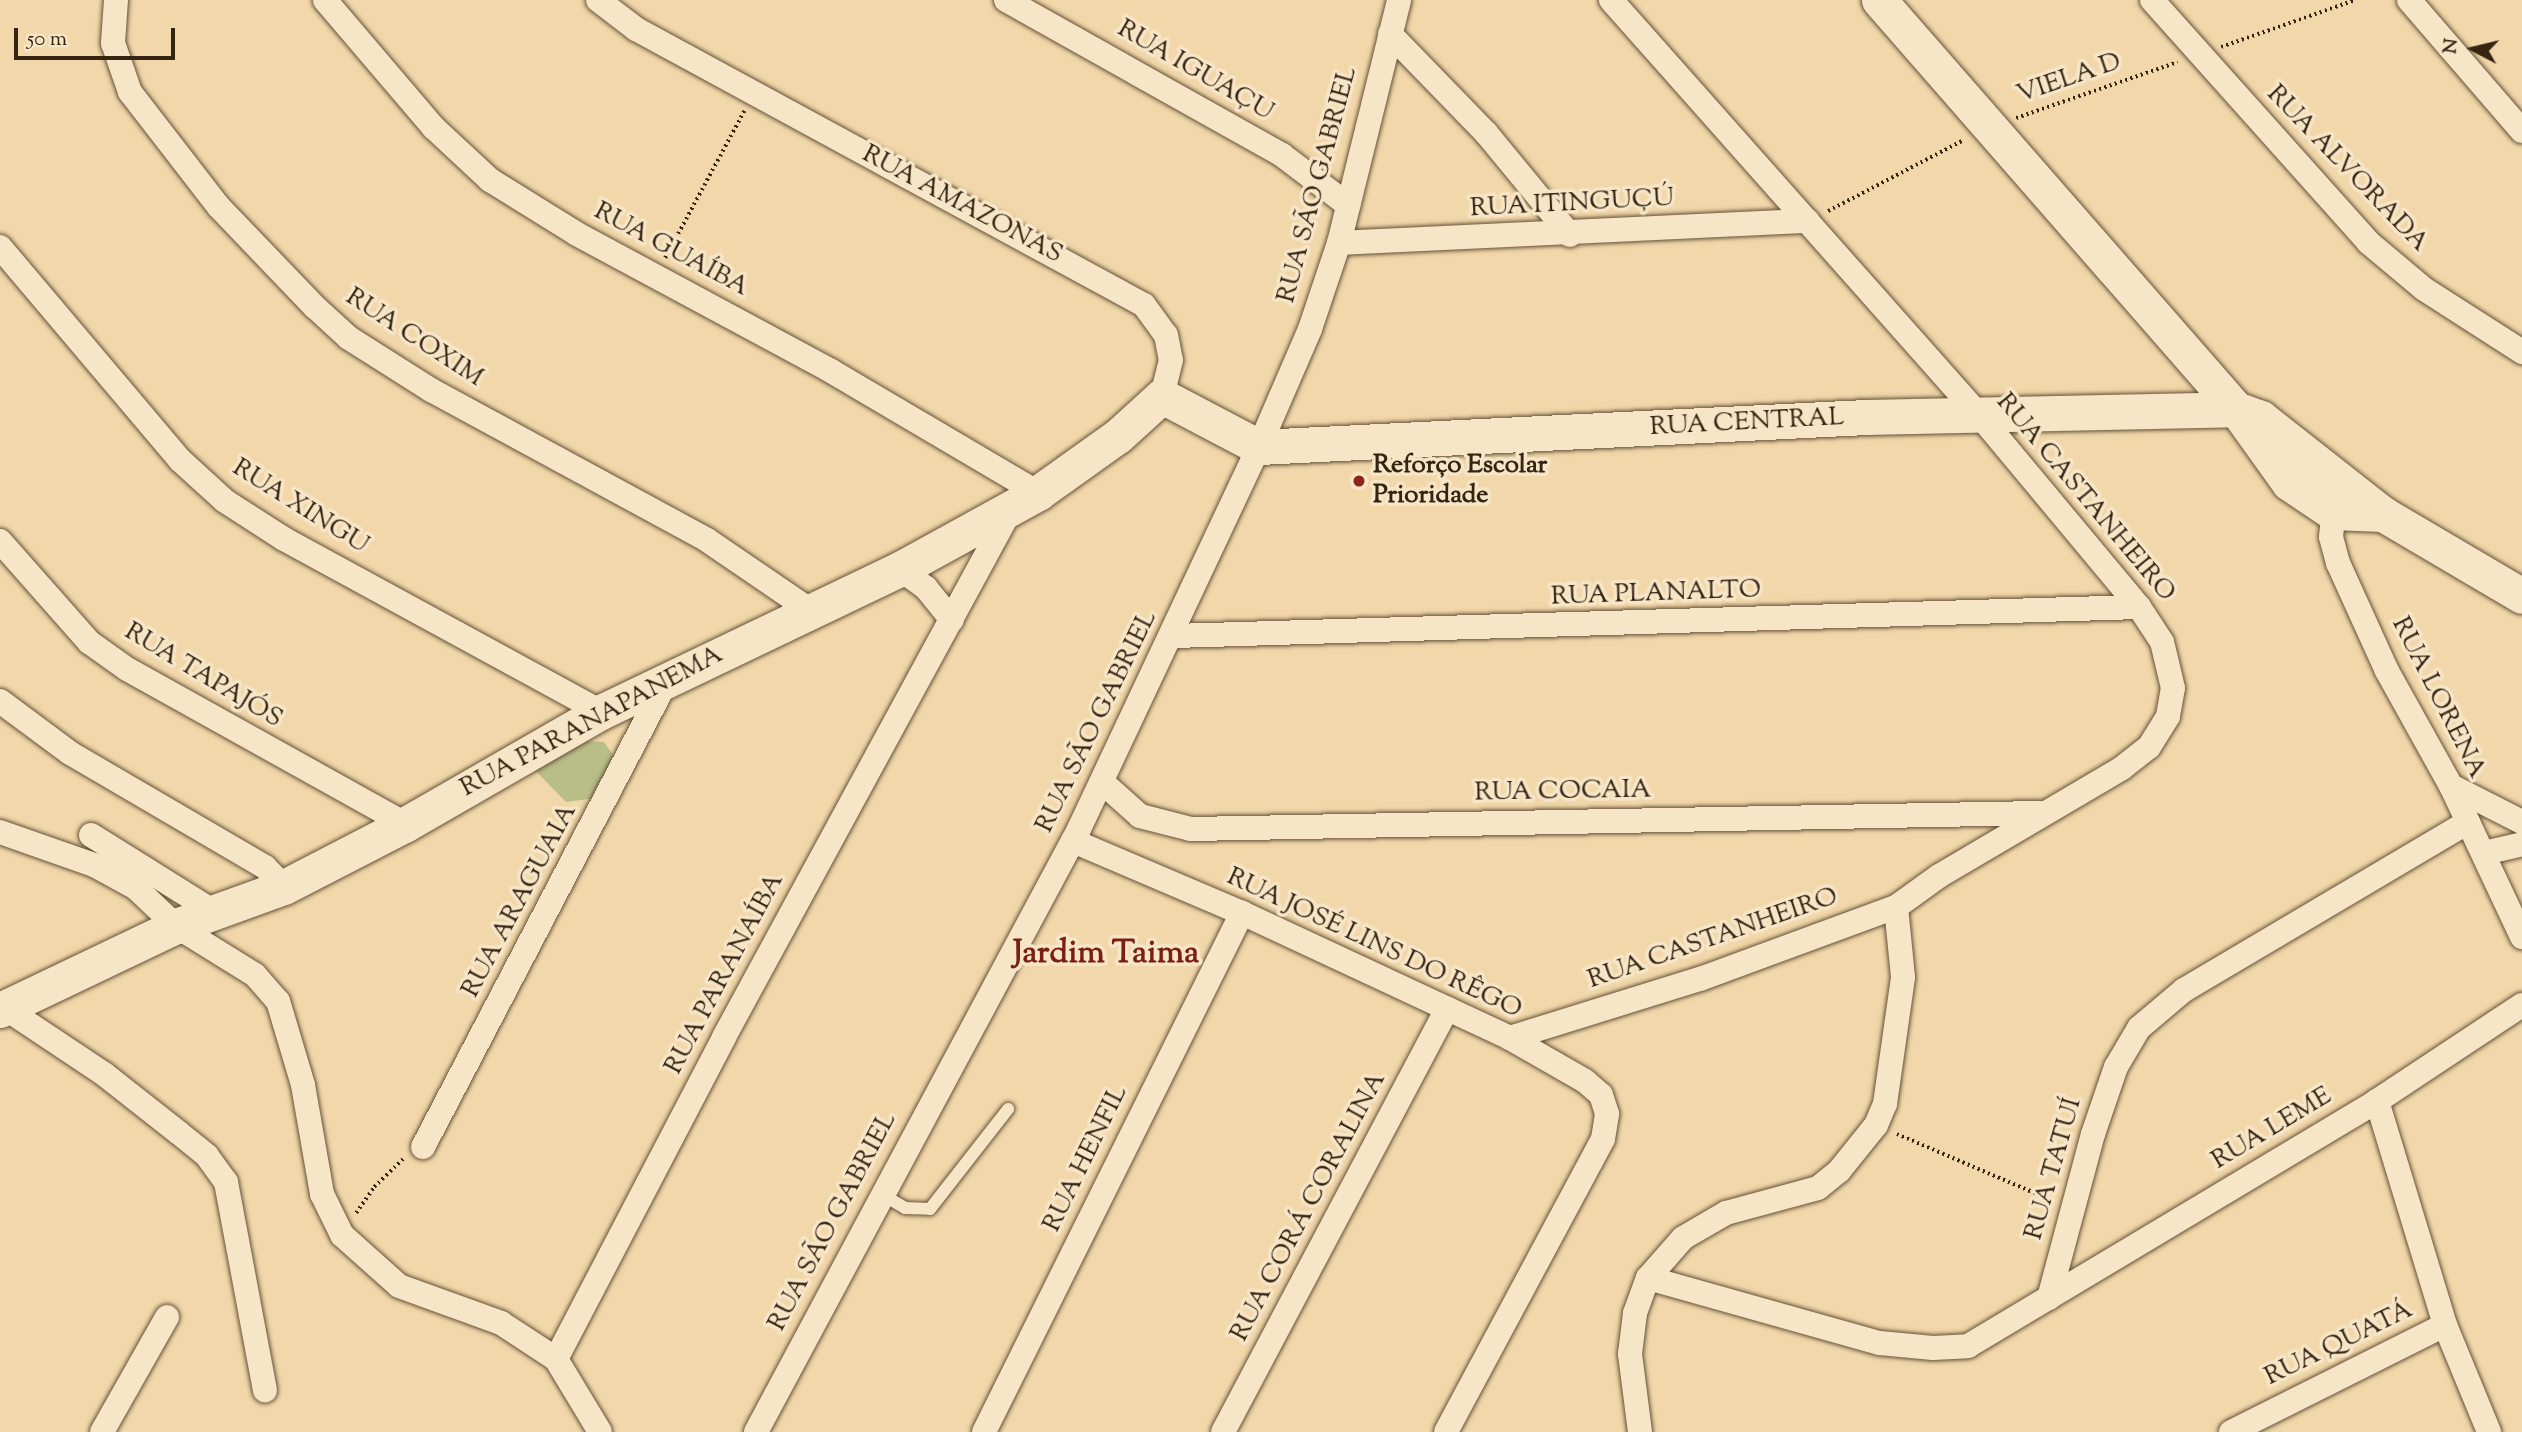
<!DOCTYPE html>
<meta charset="utf-8">
<style>
body{margin:0}
#map{position:relative;width:2522px;height:1432px;overflow:hidden;background:#f1d7a9;font-family:"Sorts Mill Goudy",serif}
div>[style]{position:absolute}
.green>*{inset:0;background:#b9be89}
.path>*{height:3.5px;margin-top:-1.75px;transform-origin:0;background:repeating-linear-gradient(90deg,#362413 0 2px,transparent 0 5.5px)}
.roads{filter:drop-shadow(0 0 2px #655138) drop-shadow(0 0 2px #655138)}
.lane>*{height:12px;margin:-6px;padding:0 6px;transform-origin:6px;border-radius:6px;background:#f6e5c7}
.street>*{height:24px;margin:-12px;padding:0 12px;transform-origin:12px;border-radius:12px;background:#f6e5c7}
.secondary>*{height:35px;margin:-17.5px;padding:0 17.5px;transform-origin:17.5px;border-radius:17.5px;background:#f6e5c7}
.dots>*{width:19px;height:19px;translate:-50% -50%;box-sizing:border-box;border:4px solid #f6e5c7;border-radius:50%}
span{translate:-50% -50%;white-space:nowrap;text-align:center;line-height:1.15;-webkit-text-stroke:7px #f6e5c7;paint-order:stroke}
.street-label{font-size:26px;color:#362413}
.poi-label{font-size:26px;color:#362413;font-weight:700}
.left{translate:0 -50%;text-align:left}
.district-label{font-size:33px;color:#7a1f14;font-weight:700}
.north{position:absolute;left:2438px;top:14px;width:70px;height:70px;-webkit-text-stroke:5px #f6e5c7;paint-order:stroke;rotate:277deg;font-size:19px;font-weight:700;line-height:28px;text-align:center;color:#362413}
.north::after{content:'';display:block;margin:auto;width:24px;height:32px;background:#362413;clip-path:polygon(50% 0,100% 100%,50% 72%,0 100%)}
.scale{position:absolute;left:14px;top:28px;width:161px;height:32px;box-sizing:border-box;border:4px solid #362413;border-top:0;padding-left:9px;font-size:21px;line-height:24px;white-space:nowrap;color:#362413;-webkit-text-stroke:5px #f6e5c7;paint-order:stroke}
</style>
<div id="map">
<div class="green">
<div style="clip-path:polygon(570px 740px,604px 742px,621px 766px,595px 798px,566px 802px,525px 760px)"></div>
</div>
<div class="path">
<div style="left:2221px;top:47px;width:142px;rotate:-19.3deg"></div>
<div style="left:2016px;top:118px;width:171px;rotate:-19.1deg"></div>
<div style="left:1828px;top:211px;width:153px;rotate:-27.6deg"></div>
<div style="left:665px;top:258px;width:167px;rotate:-61.7deg"></div>
<div style="left:1897px;top:1134px;width:168px;rotate:23.2deg"></div>
<div style="left:356px;top:1213px;width:32px;rotate:-55deg"></div>
<div style="left:374px;top:1187px;width:40px;rotate:-44deg"></div>
</div>
<div class="roads">
<div class="lane">
<div style="left:881px;top:1194px;width:28px;rotate:30deg"></div>
<div style="left:905px;top:1208px;width:25px;rotate:2deg"></div>
<div style="left:930px;top:1209px;width:127px;rotate:-52deg"></div>
</div>
<div class="street">
<div style="left:116px;top:0;width:43px;rotate:94deg"></div>
<div style="left:113px;top:43px;width:52px;rotate:70.9deg"></div>
<div style="left:130px;top:92px;width:145px;rotate:52.3deg"></div>
<div style="left:219px;top:207px;width:139px;rotate:46.2deg"></div>
<div style="left:315px;top:307px;width:46px;rotate:42.4deg"></div>
<div style="left:349px;top:338px;width:97px;rotate:32.4deg"></div>
<div style="left:431px;top:390px;width:314px;rotate:28.5deg"></div>
<div style="left:707px;top:540px;width:122px;rotate:34.3deg"></div>
<div style="left:325px;top:0;width:167px;rotate:49.6deg"></div>
<div style="left:433px;top:127px;width:78px;rotate:42.9deg"></div>
<div style="left:490px;top:180px;width:102px;rotate:31.8deg"></div>
<div style="left:577px;top:234px;width:289px;rotate:28.3deg"></div>
<div style="left:831px;top:371px;width:240px;rotate:30.5deg"></div>
<div style="left:598px;top:0;width:48px;rotate:37.3deg"></div>
<div style="left:636px;top:29px;width:578px;rotate:28.52deg"></div>
<div style="left:1144px;top:305px;width:37px;rotate:54deg"></div>
<div style="left:1166px;top:335px;width:25px;rotate:79deg"></div>
<div style="left:1171px;top:360px;width:37px;rotate:104deg"></div>
<div style="left:1006px;top:0;width:317px;rotate:29.3deg"></div>
<div style="left:1282px;top:155px;width:83px;rotate:37.1deg"></div>
<div style="left:2152px;top:0;width:324px;rotate:48.2deg"></div>
<div style="left:2368px;top:242px;width:73px;rotate:40deg"></div>
<div style="left:2424px;top:289px;width:117px;rotate:32.7deg"></div>
<div style="left:2409px;top:0;width:173px;rotate:49.2deg"></div>
<div style="left:1390px;top:34px;width:138px;rotate:45.9deg"></div>
<div style="left:1486px;top:133px;width:132px;rotate:50.5deg"></div>
<div style="left:1339px;top:243px;width:469px;rotate:-2.7deg"></div>
<div style="left:0;top:247px;width:279px;rotate:49.8deg"></div>
<div style="left:180px;top:460px;width:61px;rotate:42.3deg"></div>
<div style="left:225px;top:501px;width:70px;rotate:32.8deg"></div>
<div style="left:284px;top:539px;width:361px;rotate:28.6deg"></div>
<div style="left:2335px;top:497px;width:40px;rotate:95.7deg"></div>
<div style="left:2331px;top:537px;width:27px;rotate:75deg"></div>
<div style="left:2338px;top:563px;width:119px;rotate:65.6deg"></div>
<div style="left:2387px;top:671px;width:132px;rotate:60.9deg"></div>
<div style="left:2451px;top:786px;width:167px;rotate:64.8deg"></div>
<div style="left:0;top:541px;width:135px;rotate:48.6deg"></div>
<div style="left:89px;top:642px;width:47px;rotate:35.4deg"></div>
<div style="left:127px;top:669px;width:319px;rotate:29.1deg"></div>
<div style="left:900px;top:569px;width:32px;rotate:36deg"></div>
<div style="left:926px;top:588px;width:41px;rotate:50.9deg"></div>
<div style="left:1174px;top:636px;width:965px;rotate:-1.72deg"></div>
<div style="left:0;top:701px;width:87px;rotate:36.6deg"></div>
<div style="left:70px;top:753px;width:226px;rotate:30.3deg"></div>
<div style="left:265px;top:867px;width:28px;rotate:46deg"></div>
<div style="left:1102px;top:782px;width:51px;rotate:41.8deg"></div>
<div style="left:1140px;top:816px;width:53px;rotate:14.3deg"></div>
<div style="left:1191px;top:829px;width:850px;rotate:-1.08deg"></div>
<div style="left:2451px;top:786px;width:80px;rotate:26.9deg"></div>
<div style="left:0;top:832px;width:100px;rotate:19.3deg"></div>
<div style="left:94px;top:865px;width:48px;rotate:28.7deg"></div>
<div style="left:136px;top:888px;width:55px;rotate:43.5deg"></div>
<div style="left:176px;top:926px;width:93px;rotate:31.8deg"></div>
<div style="left:255px;top:975px;width:35px;rotate:49deg"></div>
<div style="left:278px;top:1001px;width:88px;rotate:73.4deg"></div>
<div style="left:303px;top:1085px;width:111px;rotate:80.1deg"></div>
<div style="left:322px;top:1194px;width:46px;rotate:64deg"></div>
<div style="left:342px;top:1235px;width:76px;rotate:41.8deg"></div>
<div style="left:399px;top:1286px;width:109px;rotate:19.9deg"></div>
<div style="left:501px;top:1323px;width:66px;rotate:33.2deg"></div>
<div style="left:556px;top:1359px;width:85px;rotate:58.9deg"></div>
<div style="left:91px;top:835px;width:147px;rotate:32deg"></div>
<div style="left:1073px;top:841px;width:184px;rotate:23.1deg"></div>
<div style="left:1242px;top:913px;width:296px;rotate:25deg"></div>
<div style="left:1510px;top:1038px;width:86px;rotate:29.8deg"></div>
<div style="left:1585px;top:1081px;width:21px;rotate:41deg"></div>
<div style="left:1601px;top:1095px;width:20px;rotate:72deg"></div>
<div style="left:1607px;top:1114px;width:25px;rotate:99deg"></div>
<div style="left:1603px;top:1139px;width:332px;rotate:118.2deg"></div>
<div style="left:2484px;top:853px;width:39px;rotate:-13deg"></div>
<div style="left:5px;top:1008px;width:119px;rotate:33.7deg"></div>
<div style="left:104px;top:1074px;width:95px;rotate:38.2deg"></div>
<div style="left:179px;top:1133px;width:36px;rotate:39deg"></div>
<div style="left:207px;top:1156px;width:32px;rotate:54deg"></div>
<div style="left:226px;top:1182px;width:212px;rotate:79.4deg"></div>
<div style="left:1510px;top:1038px;width:199px;rotate:-17.3deg"></div>
<div style="left:1700px;top:979px;width:209px;rotate:-20.2deg"></div>
<div style="left:1896px;top:907px;width:53px;rotate:-35.8deg"></div>
<div style="left:1939px;top:876px;width:212px;rotate:-30.5deg"></div>
<div style="left:2122px;top:768px;width:34px;rotate:-38deg"></div>
<div style="left:2149px;top:747px;width:36px;rotate:-58deg"></div>
<div style="left:2168px;top:716px;width:28px;rotate:-80deg"></div>
<div style="left:2173px;top:688px;width:47px;rotate:-103.4deg"></div>
<div style="left:2162px;top:642px;width:42px;rotate:-123.3deg"></div>
<div style="left:2139px;top:607px;width:250px;rotate:-129.8deg"></div>
<div style="left:1979px;top:415px;width:555px;rotate:-131.56deg"></div>
<div style="left:2377px;top:1101px;width:234px;rotate:73.1deg"></div>
<div style="left:2445px;top:1325px;width:116px;rotate:67.6deg"></div>
<div style="left:423px;top:1147px;width:525px;rotate:-62.41deg"></div>
<div style="left:1648px;top:1278px;width:241px;rotate:15.7deg"></div>
<div style="left:1880px;top:1343px;width:53px;rotate:5.4deg"></div>
<div style="left:1933px;top:1348px;width:35px;rotate:-3deg"></div>
<div style="left:1968px;top:1346px;width:477px;rotate:-30.9deg"></div>
<div style="left:2377px;top:1101px;width:174px;rotate:-33.5deg"></div>
<div style="left:2049px;top:1298px;width:170px;rotate:-75deg"></div>
<div style="left:2093px;top:1134px;width:71px;rotate:-71.1deg"></div>
<div style="left:2116px;top:1067px;width:45px;rotate:-59.5deg"></div>
<div style="left:2139px;top:1028px;width:59px;rotate:-40.2deg"></div>
<div style="left:2184px;top:990px;width:330px;rotate:-30.6deg"></div>
<div style="left:556px;top:1359px;width:363px;rotate:-62.4deg"></div>
<div style="left:724px;top:1037px;width:601px;rotate:-61.47deg"></div>
<div style="left:102px;top:1432px;width:132px;rotate:-60.5deg"></div>
<div style="left:756px;top:1432px;width:684px;rotate:-61.82deg"></div>
<div style="left:1079px;top:829px;width:422px;rotate:-64.8deg"></div>
<div style="left:1259px;top:447px;width:129px;rotate:-66.6deg"></div>
<div style="left:1310px;top:329px;width:91px;rotate:-71.4deg"></div>
<div style="left:1339px;top:243px;width:250px;rotate:-76.1deg"></div>
<div style="left:984px;top:1432px;width:580px;rotate:-63.57deg"></div>
<div style="left:1223px;top:1432px;width:479px;rotate:-62.1deg"></div>
<div style="left:1640px;top:1432px;width:79px;rotate:-97.3deg"></div>
<div style="left:1630px;top:1354px;width:41px;rotate:-83deg"></div>
<div style="left:1635px;top:1313px;width:37px;rotate:-70deg"></div>
<div style="left:1648px;top:1278px;width:53px;rotate:-48.8deg"></div>
<div style="left:1683px;top:1238px;width:50px;rotate:-30.2deg"></div>
<div style="left:1726px;top:1213px;width:95px;rotate:-15.2deg"></div>
<div style="left:1818px;top:1188px;width:27px;rotate:-39deg"></div>
<div style="left:1839px;top:1171px;width:59px;rotate:-51.2deg"></div>
<div style="left:1876px;top:1125px;width:23px;rotate:-67deg"></div>
<div style="left:1885px;top:1104px;width:128px;rotate:-81.9deg"></div>
<div style="left:1903px;top:977px;width:70px;rotate:-95.7deg"></div>
<div style="left:2231px;top:1432px;width:239px;rotate:-26.6deg"></div>
</div>
<div class="secondary">
<div style="left:1879px;top:0;width:543px;rotate:48.88deg"></div>
<div style="left:2236px;top:409px;width:91px;rotate:54.4deg"></div>
<div style="left:2289px;top:483px;width:52px;rotate:34deg"></div>
<div style="left:2332px;top:512px;width:51px;rotate:2.2deg"></div>
<div style="left:0;top:1010px;width:195px;rotate:-25.5deg"></div>
<div style="left:176px;top:926px;width:115px;rotate:-19.9deg"></div>
<div style="left:284px;top:887px;width:137px;rotate:-27.3deg"></div>
<div style="left:406px;top:824px;width:225px;rotate:-29.9deg"></div>
<div style="left:601px;top:712px;width:331px;rotate:-25.6deg"></div>
<div style="left:900px;top:569px;width:158px;rotate:-28.8deg"></div>
<div style="left:1038px;top:493px;width:98px;rotate:-35.5deg"></div>
<div style="left:1118px;top:436px;width:59px;rotate:-42.3deg"></div>
<div style="left:1162px;top:396px;width:110px;rotate:27.7deg"></div>
<div style="left:1259px;top:447px;width:607px;rotate:-2.83deg"></div>
<div style="left:1865px;top:417px;width:371px;rotate:-1.2deg"></div>
<div style="left:2236px;top:409px;width:27px;rotate:20deg"></div>
<div style="left:2261px;top:418px;width:155px;rotate:38.2deg"></div>
<div style="left:2383px;top:514px;width:161px;rotate:30.5deg"></div>
</div>
</div>
<div class="dots">
<div style="left:1359px;top:481px;background:#8f2418"></div>
</div>
<div class="street-label">
<span style="left:1195px;top:71px;rotate:30deg">RUA IGUAÇU</span>
<span style="left:2069px;top:79px;rotate:-19deg">VIELA D</span>
<span style="left:2347px;top:169px;rotate:46deg">RUA ALVORADA</span>
<span style="left:1318px;top:185px;rotate:-75deg">RUA SÃO GABRIEL</span>
<span style="left:1572px;top:204px;rotate:-3deg">RUA ITINGUÇÚ</span>
<span style="left:962px;top:205px;rotate:28deg">RUA AMAZONAS</span>
<span style="left:671px;top:250px;rotate:28deg">RUA GUAÍBA</span>
<span style="left:414px;top:338px;rotate:33deg">RUA COXIM</span>
<span style="left:1747px;top:423px;rotate:-3deg">RUA CENTRAL</span>
<span style="left:2085px;top:498px;rotate:50deg">RUA CASTANHEIRO</span>
<span style="left:300px;top:507px;rotate:32deg">RUA XINGU</span>
<span style="left:1656px;top:594px;rotate:-2deg">RUA PLANALTO</span>
<span style="left:203px;top:676px;rotate:31deg">RUA TAPAJÓS</span>
<span style="left:2438px;top:698px;rotate:63deg">RUA LORENA</span>
<span style="left:592px;top:722px;rotate:-28deg">RUA PARANAPANEMA</span>
<span style="left:1097px;top:722px;rotate:-64deg">RUA SÃO GABRIEL</span>
<span style="left:1563px;top:792px;rotate:-1deg">RUA COCAIA</span>
<span style="left:520px;top:901px;rotate:-62deg">RUA ARAGUAIA</span>
<span style="left:1713px;top:939px;rotate:-19deg">RUA CASTANHEIRO</span>
<span style="left:1374px;top:944px;rotate:25deg">RUA JOSÉ LINS DO RÊGO</span>
<span style="left:725px;top:974px;rotate:-62deg">RUA PARANAÍBA</span>
<span style="left:2272px;top:1129px;rotate:-31deg">RUA LEME</span>
<span style="left:1086px;top:1159px;rotate:-64deg">RUA HENFIL</span>
<span style="left:2054px;top:1169px;rotate:-74deg">RUA TATUÍ</span>
<span style="left:1309px;top:1207px;rotate:-62deg">RUA CORÁ CORALINA</span>
<span style="left:833px;top:1222px;rotate:-62deg">RUA SÃO GABRIEL</span>
<span style="left:2339px;top:1344px;rotate:-26deg">RUA QUATÁ</span>
</div>
<div class="poi-label">
<span class="left" style="left:1373px;top:481px">Reforço Escolar<br>Prioridade</span>
</div>
<div class="district-label">
<span style="left:1106px;top:955px">Jardim Taima</span>
</div>
<div class="north">N</div>
<div class="scale">50 m</div>
</div>
